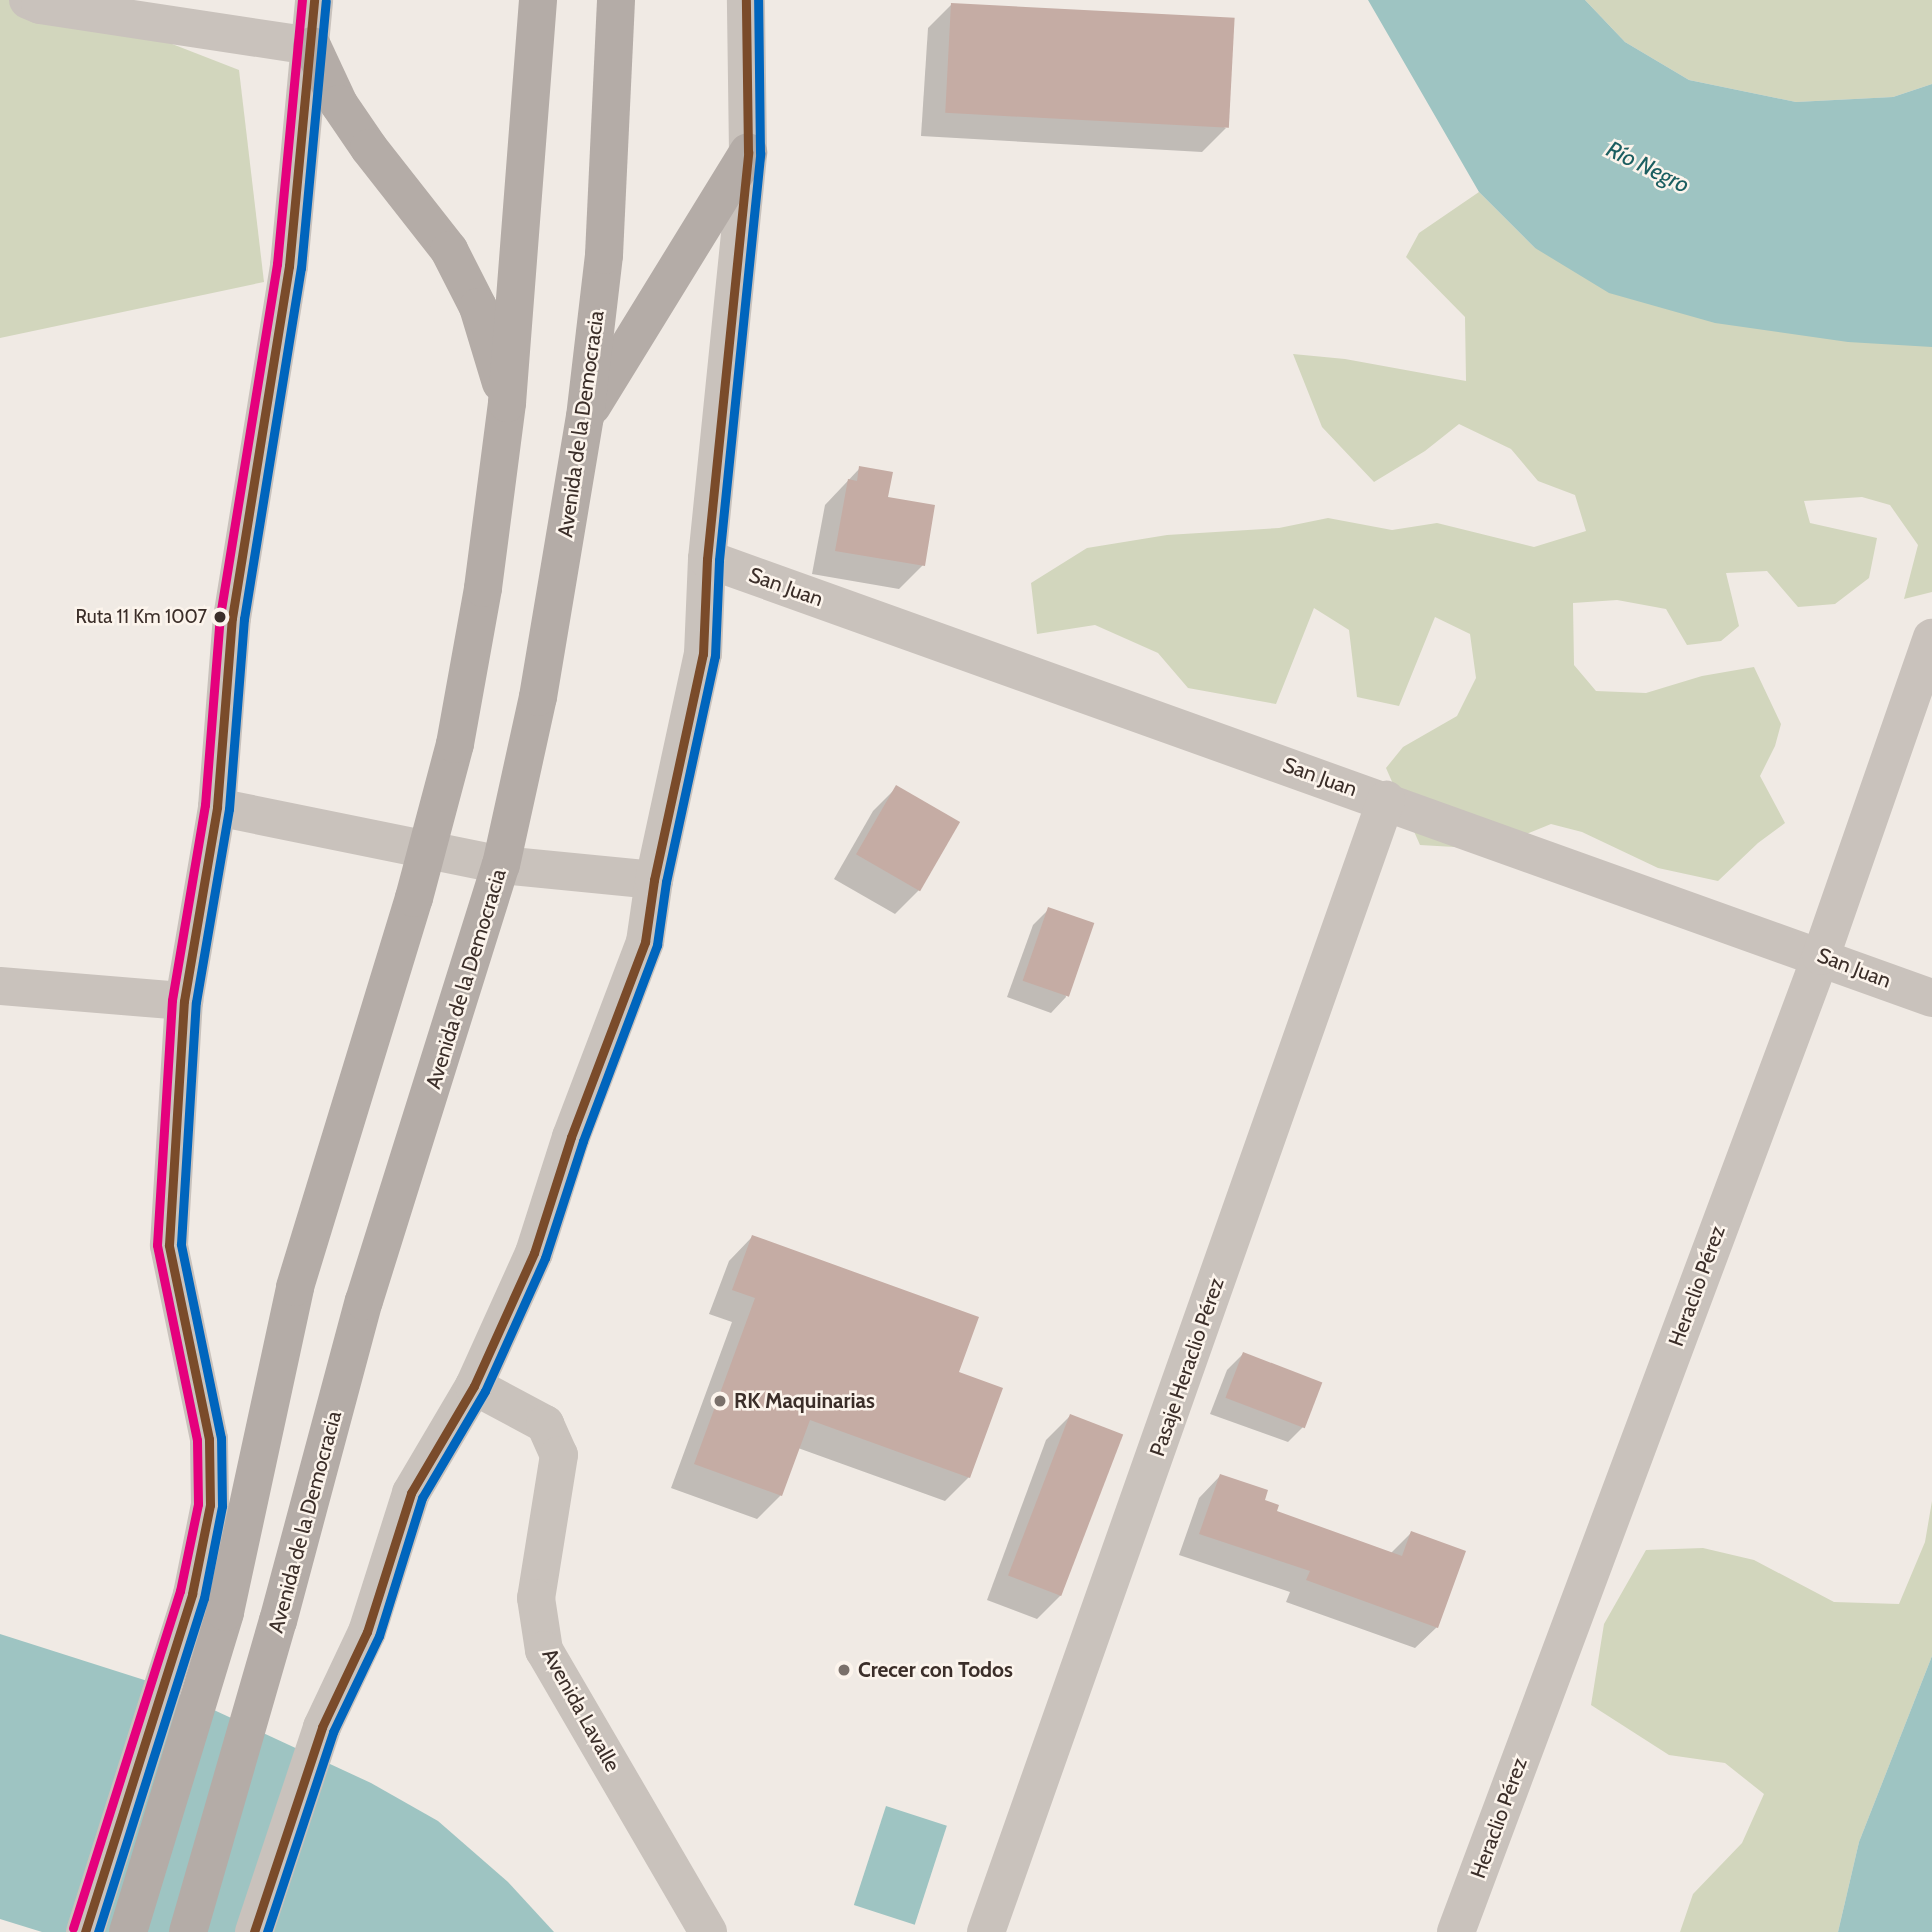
<!DOCTYPE html>
<meta charset="utf-8">
<style>
body{margin:0}
#map{position:relative;width:1932px;height:1932px;overflow:hidden;background:#f0eae4;font-family:Cabin,sans-serif}
div>[style]{position:absolute}
.green>*{inset:0;background:#d2d6bd}
.water>*{inset:0;background:#9ec4c2;transform-origin:0 0}
.shadow>*{inset:0;background:#0003}
.building>*{inset:0;background:#c5aca4;transform-origin:0 0}
.minor>*{height:38px;margin:-19px;padding:0 19px;transform-origin:19px;border-radius:19px;background:#c9c2bc}
.tertiary>*{height:38px;margin:-19px;padding:0 19px;transform-origin:19px;border-radius:19px;background:#c9c2bc}
.trunk>*{height:38px;margin:-19px;padding:0 19px;transform-origin:19px;border-radius:19px;background:#b4aca7}
.bus-1>*{height:9px;margin:-4.5px;padding:0 4.5px;transform-origin:4.5px;border-radius:4.5px;background:#7a4b2a}
.bus-2>*{height:9px;margin:-4.5px;padding:0 4.5px;transform-origin:4.5px;border-radius:4.5px;background:#0065bd}
.bus-3>*{height:9px;margin:-4.5px;padding:0 4.5px;transform-origin:4.5px;border-radius:4.5px;background:#e5007d}
.dots>*{width:19px;height:19px;translate:-50% -50%;box-sizing:border-box;border:4px solid #fcf4ec;border-radius:50%}
span{translate:-50% -50%;white-space:nowrap;text-align:center;line-height:1.15;-webkit-text-stroke:5px #fcf4ec;paint-order:stroke}
.bus-label{font-size:19px;color:#3b2e29}
.right{translate:-100% -50%;text-align:right}
.street-label{font-size:21px;color:#3b2e29}
.poi-label{font-size:21px;color:#3b2e29;font-weight:700}
.left{translate:0 -50%;text-align:left}
.water-label{font-size:23px;color:#1b5e60;font-style:italic}
</style>
<div id="map">
<div class="green">
<div style="clip-path:polygon(0 0,59px 0,239px 70px,264px 282px,0 338px)"></div>
<div style="clip-path:polygon(1585px 0,1932px 0,1932px 84px,1893px 97px,1796px 102px,1689px 80px,1625px 42px)"></div>
<div style="clip-path:polygon(1479px 192px,1535px 248px,1932px 346px,1932px 592px,1904px 599px,1918px 545px,1890px 505px,1862px 497px,1804px 501px,1810px 523px,1877px 538px,1869px 578px,1835px 604px,1798px 607px,1767px 571px,1726px 573px,1739px 626px,1721px 641px,1687px 645px,1666px 609px,1617px 600px,1573px 603px,1574px 665px,1596px 691px,1646px 693px,1702px 676px,1754px 667px,1781px 724px,1775px 746px,1760px 776px,1785px 823px,1758px 843px,1718px 881px,1658px 868px,1582px 832px,1551px 824px,1489px 849px,1420px 845px,1386px 768px,1403px 747px,1457px 716px,1476px 678px,1470px 634px,1435px 617px,1399px 706px,1357px 697px,1349px 630px,1314px 608px,1276px 704px,1188px 688px,1158px 653px,1095px 625px,1037px 634px,1031px 583px,1087px 548px,1167px 535px,1279px 528px,1328px 518px,1392px 530px,1437px 523px,1534px 547px,1586px 531px,1575px 495px,1538px 481px,1511px 449px,1459px 424px,1425px 451px,1374px 482px,1322px 427px,1293px 354px,1345px 359px,1466px 381px,1465px 317px,1406px 257px,1419px 233px)"></div>
<div style="clip-path:polygon(1932px 1501px,1932px 1656px,1859px 1842px,1838px 1932px,1680px 1932px,1693px 1894px,1742px 1843px,1764px 1794px,1725px 1763px,1669px 1755px,1591px 1705px,1604px 1624px,1646px 1550px,1703px 1548px,1754px 1560px,1834px 1602px,1899px 1604px,1925px 1542px)"></div>
</div>
<div class="water">
<div style="clip-path:polygon(1368px 0,1585px 0,1625px 42px,1689px 80px,1796px 102px,1893px 97px,1932px 84px,1932px 347px,1848px 342px,1715px 323px,1609px 293px,1535px 248px,1479px 192px)"></div>
<div style="clip-path:polygon(0 1634px,160px 1685px,371px 1783px,438px 1821px,508px 1882px,554px 1932px,42px 1932px,0 1919px)"></div>
<div style="clip-path:polygon(1932px 1656px,1932px 1932px,1838px 1932px,1859px 1842px)"></div>
<div style="left:886px;top:1806px;width:64px;height:104px;rotate:18deg"></div>
</div>
<div class="shadow">
<div style="clip-path:polygon(952px 4px,1226px 128px,1202px 152px,921px 136px,928px 28px)"></div>
<div style="clip-path:polygon(860px 468px,886px 499px,923px 565px,899px 589px,812px 574px,825px 505px)"></div>
<div style="clip-path:polygon(897px 787px,919px 890px,895px 914px,834px 879px,873px 811px)"></div>
<div style="clip-path:polygon(1049px 909px,1066px 997px,1051px 1013px,1007px 997px,1033px 925px)"></div>
<div style="clip-path:polygon(752px 1237px,956px 1373px,969px 1477px,945px 1501px,798px 1448px,781px 1495px,757px 1519px,671px 1488px,732px 1322px,709px 1314px,729px 1261px)"></div>
<div style="clip-path:polygon(1243px 1354px,1303px 1427px,1288px 1442px,1210px 1414px,1227px 1370px)"></div>
<div style="clip-path:polygon(1070px 1416px,1061px 1595px,1037px 1619px,987px 1600px,1046px 1440px)"></div>
<div style="clip-path:polygon(1220px 1476px,1263px 1501px,1275px 1512px,1390px 1554px,1411px 1533px,1437px 1627px,1415px 1648px,1286px 1602px,1290px 1592px,1179px 1555px,1199px 1498px)"></div>
</div>
<div class="building">
<div style="left:951px;top:3px;width:284px;height:110px;rotate:3deg"></div>
<div style="clip-path:polygon(859px 466px,893px 472px,888px 497px,935px 505px,925px 566px,835px 551px,848px 479px,857px 481px)"></div>
<div style="left:896px;top:785px;width:74px;height:80px;rotate:30deg"></div>
<div style="left:1048px;top:907px;width:49px;height:78px;rotate:19deg"></div>
<div style="clip-path:polygon(752px 1235px,979px 1317px,959px 1372px,1003px 1388px,970px 1478px,810px 1420px,782px 1496px,694px 1464px,755px 1298px,732px 1290px)"></div>
<div style="left:1243px;top:1352px;width:85px;height:49px;rotate:21deg"></div>
<div style="left:1070px;top:1414px;width:57px;height:173px;rotate:21deg"></div>
<div style="clip-path:polygon(1220px 1474px,1268px 1490px,1265px 1500px,1279px 1505px,1277px 1511px,1402px 1556px,1411px 1531px,1466px 1551px,1438px 1628px,1306px 1580px,1310px 1571px,1199px 1534px)"></div>
</div>
<div class="minor">
<div style="left:28px;top:0;width:13px;rotate:23deg"></div>
<div style="left:40px;top:5px;width:275px;rotate:8.6deg"></div>
<div style="left:707px;top:559px;width:1301px;rotate:19.72deg"></div>
<div style="left:0;top:986px;width:185px;rotate:4.7deg"></div>
<div style="left:474px;top:1386px;width:81px;rotate:28.2deg"></div>
<div style="left:545px;top:1424px;width:34px;rotate:66deg"></div>
<div style="left:559px;top:1455px;width:145px;rotate:99.1deg"></div>
<div style="left:536px;top:1598px;width:53px;rotate:81.3deg"></div>
<div style="left:544px;top:1650px;width:326px;rotate:59.8deg"></div>
<div style="left:986px;top:1932px;width:1201px;rotate:-70.54deg"></div>
<div style="left:1456px;top:1932px;width:1042px;rotate:-69.5deg"></div>
<div style="left:1821px;top:956px;width:337px;rotate:-70.8deg"></div>
</div>
<div class="tertiary">
<div style="left:217px;top:807px;width:290px;rotate:11.5deg"></div>
<div style="left:501px;top:865px;width:154px;rotate:5.6deg"></div>
<div style="left:85px;top:1932px;width:355px;rotate:-72.4deg"></div>
<div style="left:192px;top:1594px;width:91px;rotate:-78.6deg"></div>
<div style="left:210px;top:1505px;width:66px;rotate:-90.9deg"></div>
<div style="left:209px;top:1439px;width:198px;rotate:-101.7deg"></div>
<div style="left:169px;top:1245px;width:244px;rotate:-86.5deg"></div>
<div style="left:184px;top:1001px;width:197px;rotate:-80.3deg"></div>
<div style="left:217px;top:807px;width:190px;rotate:-85.5deg"></div>
<div style="left:232px;top:618px;width:357px;rotate:-80.8deg"></div>
<div style="left:289px;top:266px;width:267px;rotate:-84.6deg"></div>
<div style="left:254px;top:1932px;width:216px;rotate:-71.6deg"></div>
<div style="left:322px;top:1727px;width:105px;rotate:-64.7deg"></div>
<div style="left:367px;top:1632px;width:146px;rotate:-72.4deg"></div>
<div style="left:411px;top:1493px;width:124px;rotate:-59.5deg"></div>
<div style="left:474px;top:1386px;width:146px;rotate:-65.7deg"></div>
<div style="left:534px;top:1253px;width:122px;rotate:-72.3deg"></div>
<div style="left:571px;top:1137px;width:209px;rotate:-69.2deg"></div>
<div style="left:645px;top:942px;width:63px;rotate:-81.7deg"></div>
<div style="left:654px;top:880px;width:231px;rotate:-77.8deg"></div>
<div style="left:703px;top:654px;width:95px;rotate:-87.6deg"></div>
<div style="left:707px;top:559px;width:409px;rotate:-84.2deg"></div>
<div style="left:748px;top:152px;width:152px;rotate:-90.8deg"></div>
</div>
<div class="trunk">
<div style="left:312px;top:46px;width:64px;rotate:65deg"></div>
<div style="left:339px;top:104px;width:53px;rotate:55.7deg"></div>
<div style="left:369px;top:148px;width:130px;rotate:51.9deg"></div>
<div style="left:449px;top:250px;width:64px;rotate:63deg"></div>
<div style="left:478px;top:307px;width:79px;rotate:73.2deg"></div>
<div style="left:592px;top:406px;width:298px;rotate:-58.4deg"></div>
<div style="left:128px;top:1932px;width:334px;rotate:-73.1deg"></div>
<div style="left:225px;top:1612px;width:332px;rotate:-77.8deg"></div>
<div style="left:295px;top:1287px;width:407px;rotate:-73deg"></div>
<div style="left:414px;top:898px;width:159px;rotate:-75.1deg"></div>
<div style="left:455px;top:744px;width:158px;rotate:-79.8deg"></div>
<div style="left:483px;top:588px;width:187px;rotate:-82.6deg"></div>
<div style="left:507px;top:403px;width:404px;rotate:-85.6deg"></div>
<div style="left:188px;top:1932px;width:324px;rotate:-73.9deg"></div>
<div style="left:278px;top:1621px;width:331px;rotate:-75deg"></div>
<div style="left:364px;top:1301px;width:457px;rotate:-72.6deg"></div>
<div style="left:501px;top:865px;width:172px;rotate:-77.6deg"></div>
<div style="left:538px;top:697px;width:284px;rotate:-80.5deg"></div>
<div style="left:585px;top:417px;width:163px;rotate:-83.3deg"></div>
<div style="left:604px;top:255px;width:255px;rotate:-87.3deg"></div>
</div>
<div class="bus-1">
<div style="left:85px;top:1932px;width:355px;rotate:-72.4deg"></div>
<div style="left:192px;top:1594px;width:91px;rotate:-78.6deg"></div>
<div style="left:210px;top:1505px;width:66px;rotate:-90.9deg"></div>
<div style="left:209px;top:1439px;width:198px;rotate:-101.7deg"></div>
<div style="left:169px;top:1245px;width:244px;rotate:-86.5deg"></div>
<div style="left:184px;top:1001px;width:197px;rotate:-80.3deg"></div>
<div style="left:217px;top:807px;width:190px;rotate:-85.5deg"></div>
<div style="left:232px;top:618px;width:357px;rotate:-80.8deg"></div>
<div style="left:289px;top:266px;width:267px;rotate:-84.6deg"></div>
<div style="left:254px;top:1932px;width:216px;rotate:-71.6deg"></div>
<div style="left:322px;top:1727px;width:105px;rotate:-64.7deg"></div>
<div style="left:367px;top:1632px;width:146px;rotate:-72.4deg"></div>
<div style="left:411px;top:1493px;width:124px;rotate:-59.5deg"></div>
<div style="left:474px;top:1386px;width:146px;rotate:-65.7deg"></div>
<div style="left:534px;top:1253px;width:122px;rotate:-72.3deg"></div>
<div style="left:571px;top:1137px;width:209px;rotate:-69.2deg"></div>
<div style="left:645px;top:942px;width:63px;rotate:-81.7deg"></div>
<div style="left:654px;top:880px;width:231px;rotate:-77.8deg"></div>
<div style="left:703px;top:654px;width:95px;rotate:-87.6deg"></div>
<div style="left:707px;top:559px;width:409px;rotate:-84.2deg"></div>
<div style="left:748px;top:152px;width:152px;rotate:-90.8deg"></div>
</div>
<div class="bus-2">
<div style="left:98px;top:1932px;width:350px;rotate:-72.4deg"></div>
<div style="left:204px;top:1598px;width:94px;rotate:-78.9deg"></div>
<div style="left:222px;top:1506px;width:68px;rotate:-90.8deg"></div>
<div style="left:221px;top:1438px;width:198px;rotate:-101.7deg"></div>
<div style="left:181px;top:1244px;width:242px;rotate:-86.5deg"></div>
<div style="left:196px;top:1002px;width:196px;rotate:-80.3deg"></div>
<div style="left:229px;top:809px;width:191px;rotate:-85.5deg"></div>
<div style="left:244px;top:619px;width:356px;rotate:-80.8deg"></div>
<div style="left:301px;top:268px;width:268px;rotate:-84.7deg"></div>
<div style="left:267px;top:1932px;width:211px;rotate:-71.7deg"></div>
<div style="left:333px;top:1732px;width:106px;rotate:-64.4deg"></div>
<div style="left:379px;top:1636px;width:145px;rotate:-72.7deg"></div>
<div style="left:422px;top:1498px;width:124px;rotate:-59.5deg"></div>
<div style="left:485px;top:1391px;width:146px;rotate:-65.7deg"></div>
<div style="left:545px;top:1258px;width:123px;rotate:-72deg"></div>
<div style="left:583px;top:1141px;width:210px;rotate:-69.3deg"></div>
<div style="left:657px;top:945px;width:64px;rotate:-81.9deg"></div>
<div style="left:666px;top:882px;width:231px;rotate:-77.8deg"></div>
<div style="left:715px;top:656px;width:96px;rotate:-87.6deg"></div>
<div style="left:719px;top:560px;width:409px;rotate:-84.2deg"></div>
<div style="left:760px;top:153px;width:153px;rotate:-90.7deg"></div>
</div>
<div class="bus-3">
<div style="left:73px;top:1928px;width:354px;rotate:-72.4deg"></div>
<div style="left:180px;top:1591px;width:89px;rotate:-78.3deg"></div>
<div style="left:198px;top:1504px;width:64px;rotate:-90.9deg"></div>
<div style="left:197px;top:1440px;width:199px;rotate:-101.6deg"></div>
<div style="left:157px;top:1245px;width:245px;rotate:-86.5deg"></div>
<div style="left:172px;top:1000px;width:198px;rotate:-80.4deg"></div>
<div style="left:205px;top:805px;width:190px;rotate:-85.5deg"></div>
<div style="left:220px;top:616px;width:357px;rotate:-80.8deg"></div>
<div style="left:277px;top:264px;width:265px;rotate:-84.6deg"></div>
</div>
<div class="dots">
<div style="left:220px;top:617px;background:#3b2e29"></div>
<div style="left:720px;top:1401px;background:#7a706a"></div>
<div style="left:844px;top:1670px;background:#7a706a"></div>
</div>
<div class="bus-label">
<span class="right" style="left:207px;top:617px">Ruta 11 Km 1007</span>
</div>
<div class="street-label">
<span style="left:581px;top:424px;rotate:-82deg">Avenida de la Democracia</span>
<span style="left:786px;top:587px;rotate:20deg">San Juan</span>
<span style="left:1320px;top:777px;rotate:20deg">San Juan</span>
<span style="left:1854px;top:968px;rotate:21deg">San Juan</span>
<span style="left:466px;top:979px;rotate:-73deg">Avenida de la Democracia</span>
<span style="left:1697px;top:1286px;rotate:-70deg">Heraclio Pérez</span>
<span style="left:1187px;top:1367px;rotate:-71deg">Pasaje Heraclio Pérez</span>
<span style="left:305px;top:1522px;rotate:-75deg">Avenida de la Democracia</span>
<span style="left:581px;top:1710px;rotate:61deg">Avenida Lavalle</span>
<span style="left:1499px;top:1818px;rotate:-70deg">Heraclio Pérez</span>
</div>
<div class="poi-label">
<span class="left" style="left:734px;top:1401px">RK Maquinarias</span>
<span class="left" style="left:858px;top:1670px">Crecer con Todos</span>
</div>
<div class="water-label">
<span style="left:1648px;top:167px;rotate:26deg">Río Negro</span>
</div>
</div>
